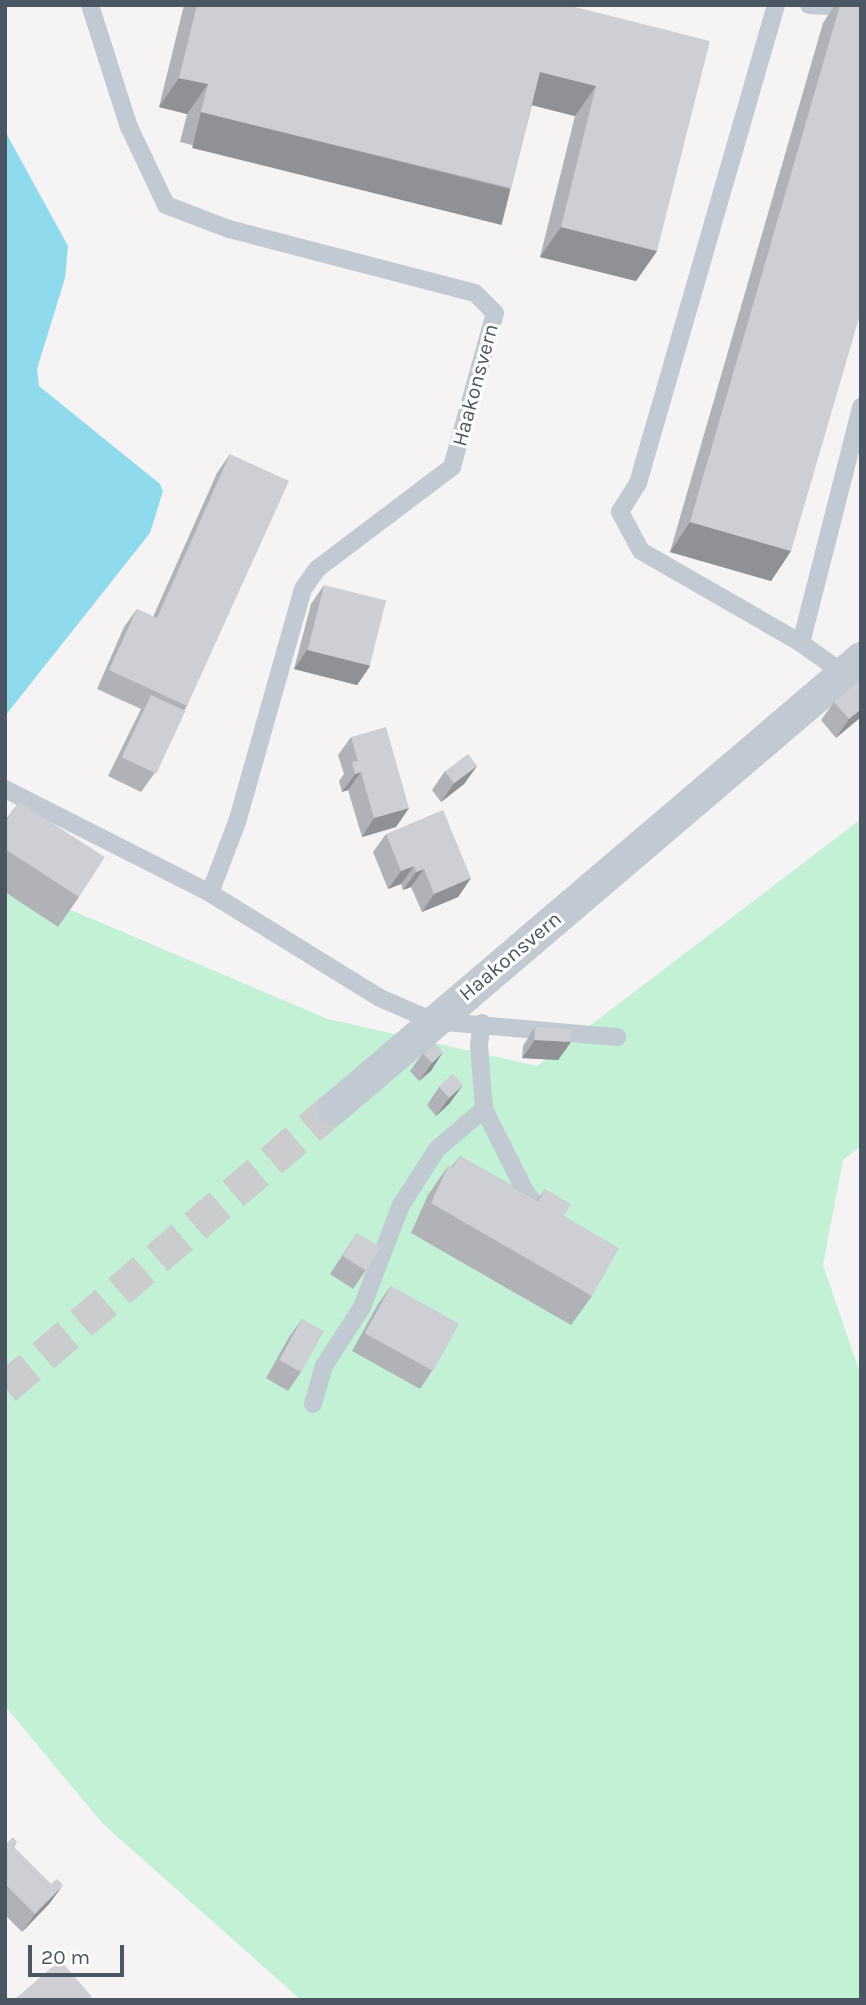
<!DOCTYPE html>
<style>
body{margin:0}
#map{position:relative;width:866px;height:2005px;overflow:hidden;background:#f5f3f3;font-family:Karla,sans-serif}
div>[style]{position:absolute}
.green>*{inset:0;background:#c3f1d5}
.water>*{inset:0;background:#90daee}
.street-tunnel>*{height:33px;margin-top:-16.5px;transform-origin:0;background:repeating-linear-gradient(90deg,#caccce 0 33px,transparent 0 50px)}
.lane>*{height:18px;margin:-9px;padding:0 9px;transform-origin:9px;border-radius:9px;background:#c1cad2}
.street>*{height:33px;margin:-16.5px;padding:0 16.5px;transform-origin:16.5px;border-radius:16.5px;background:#c1cad2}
.wall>*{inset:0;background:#b0b2b7}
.shaded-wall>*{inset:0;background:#909195;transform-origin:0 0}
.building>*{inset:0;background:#cdcfd5;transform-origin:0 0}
span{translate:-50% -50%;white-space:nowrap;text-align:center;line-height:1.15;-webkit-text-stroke:6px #fff;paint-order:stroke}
.street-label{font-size:21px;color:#4a5661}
.frame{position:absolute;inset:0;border:7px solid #4a5661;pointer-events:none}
.scale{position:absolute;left:28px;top:1945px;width:96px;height:32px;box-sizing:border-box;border:4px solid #4a5661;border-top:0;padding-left:9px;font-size:21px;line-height:24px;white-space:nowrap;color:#4a5661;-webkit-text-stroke:5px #fff;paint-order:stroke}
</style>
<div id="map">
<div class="green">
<div style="clip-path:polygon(861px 819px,861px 1146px,843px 1160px,823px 1265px,861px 1376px,861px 2000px,301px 2000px,103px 1824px,5px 1706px,5px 892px,19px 888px,328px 1019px,537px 1066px)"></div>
</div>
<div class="water">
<div style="clip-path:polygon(5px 131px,68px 246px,65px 278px,37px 369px,39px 386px,160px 484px,163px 491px,150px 533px,5px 716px)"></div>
</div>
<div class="street-tunnel">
<div style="left:5px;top:1388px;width:431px;rotate:-40.5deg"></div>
</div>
<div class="lane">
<div style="left:90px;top:5px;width:128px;rotate:72.3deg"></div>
<div style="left:129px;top:127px;width:86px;rotate:64.6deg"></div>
<div style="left:166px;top:205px;width:67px;rotate:20.9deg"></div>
<div style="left:229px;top:229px;width:254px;rotate:14.6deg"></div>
<div style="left:475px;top:293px;width:28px;rotate:45deg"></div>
<div style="left:495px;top:313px;width:160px;rotate:105.6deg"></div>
<div style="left:452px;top:467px;width:169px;rotate:142.9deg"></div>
<div style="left:317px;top:569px;width:24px;rotate:125deg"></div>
<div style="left:303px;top:589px;width:242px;rotate:105.8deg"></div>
<div style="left:237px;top:822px;width:76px;rotate:110.8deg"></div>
<div style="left:776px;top:5px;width:498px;rotate:106.1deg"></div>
<div style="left:638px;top:483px;width:34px;rotate:122deg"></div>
<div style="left:620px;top:512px;width:44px;rotate:61.7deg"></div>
<div style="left:641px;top:551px;width:185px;rotate:29.9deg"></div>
<div style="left:809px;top:5px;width:52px;rotate:3.3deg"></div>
<div style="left:843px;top:673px;width:52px;rotate:-144.5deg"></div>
<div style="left:801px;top:643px;width:244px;rotate:-75.7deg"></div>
<div style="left:5px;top:789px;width:230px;rotate:26.9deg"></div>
<div style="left:210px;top:893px;width:200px;rotate:31.7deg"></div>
<div style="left:380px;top:998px;width:58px;rotate:23.5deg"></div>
<div style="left:433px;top:1021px;width:185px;rotate:5deg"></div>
<div style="left:482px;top:1023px;width:22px;rotate:98deg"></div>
<div style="left:479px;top:1045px;width:64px;rotate:85.5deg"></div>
<div style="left:484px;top:1109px;width:94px;rotate:63.4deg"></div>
<div style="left:526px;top:1193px;width:27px;rotate:51deg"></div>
<div style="left:313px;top:1404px;width:40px;rotate:-74deg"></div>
<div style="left:324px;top:1366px;width:70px;rotate:-57.2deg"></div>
<div style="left:362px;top:1307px;width:109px;rotate:-69.1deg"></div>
<div style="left:401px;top:1205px;width:67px;rotate:-57.3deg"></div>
<div style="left:437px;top:1149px;width:62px;rotate:-40.4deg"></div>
</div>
<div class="street">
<div style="left:333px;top:1108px;width:694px;rotate:-40.44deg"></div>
</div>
<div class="wall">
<div style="clip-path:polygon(184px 5px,567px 5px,657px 251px,636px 281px,540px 257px,575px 116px,532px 105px,511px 188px,490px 218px,180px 142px,187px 114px,159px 107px)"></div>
<div style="clip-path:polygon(835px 5px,861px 5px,791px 551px,771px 581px,670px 552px,823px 23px)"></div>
<div style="clip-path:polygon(230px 454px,187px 706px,184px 711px,154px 774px,141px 792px,108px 776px,141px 709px,97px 689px,124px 627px,137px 609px,153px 617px,217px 473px)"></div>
<div style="clip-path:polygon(324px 585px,370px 666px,357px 685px,294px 669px,311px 604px)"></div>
<div style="clip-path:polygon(834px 702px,861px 717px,836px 738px,821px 720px)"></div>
<div style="clip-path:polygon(351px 737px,409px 808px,396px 827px,362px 837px,348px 790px,342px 792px,339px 781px,344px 774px,338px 755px)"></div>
<div style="clip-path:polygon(477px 766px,464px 784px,441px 802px,432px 790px,445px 771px)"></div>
<div style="clip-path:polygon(19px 802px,79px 897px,58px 927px,5px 892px,5px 821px)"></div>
<div style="clip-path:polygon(386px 834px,471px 878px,458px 897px,422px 912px,411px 887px,403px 890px,401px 884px,388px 889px,373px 852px)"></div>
<div style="clip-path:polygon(535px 1027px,571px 1042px,558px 1060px,522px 1058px,523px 1046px)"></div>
<div style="clip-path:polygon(435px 1043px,431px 1071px,419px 1081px,410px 1071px,423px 1053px)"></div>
<div style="clip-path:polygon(453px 1074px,450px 1103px,436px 1116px,427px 1105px,439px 1087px)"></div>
<div style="clip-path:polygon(460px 1156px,537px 1200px,545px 1189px,592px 1296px,571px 1325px,411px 1233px,428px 1195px,448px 1166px,451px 1167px)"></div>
<div style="clip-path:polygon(357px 1233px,366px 1270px,353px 1289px,330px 1274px)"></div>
<div style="clip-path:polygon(391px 1286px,432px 1371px,420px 1389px,352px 1351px,378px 1304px)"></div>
<div style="clip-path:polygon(302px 1319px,301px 1372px,288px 1391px,266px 1378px,289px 1337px)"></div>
<div style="clip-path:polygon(17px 1842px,14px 1847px,50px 1903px,22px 1932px,5px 1915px,5px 1845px)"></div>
</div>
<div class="shaded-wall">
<div style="clip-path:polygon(540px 72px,596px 86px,575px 116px,519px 102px)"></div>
<div style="clip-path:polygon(179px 78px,208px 84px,187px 114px,159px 107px)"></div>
<div style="left:201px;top:112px;width:319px;height:37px;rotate:14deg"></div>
<div style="clip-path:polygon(561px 227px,657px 251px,636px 281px,540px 257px)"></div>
<div style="clip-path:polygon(690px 522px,791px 551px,771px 581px,670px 552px)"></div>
<div style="clip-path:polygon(307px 650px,370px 666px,357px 685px,294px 669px)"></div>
<div style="clip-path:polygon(861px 709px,861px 717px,836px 738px,849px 719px)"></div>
<div style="clip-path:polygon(477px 766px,464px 784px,441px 802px,454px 783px)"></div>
<div style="clip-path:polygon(361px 772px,348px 790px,342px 792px,355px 774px)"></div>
<div style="clip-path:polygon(409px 808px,396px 827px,362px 837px,374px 818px)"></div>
<div style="clip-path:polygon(414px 866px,401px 884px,388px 889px,401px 871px)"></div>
<div style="clip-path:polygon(424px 869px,411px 887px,403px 890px,416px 872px)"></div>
<div style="clip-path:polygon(471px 878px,458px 897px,422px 912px,434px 894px)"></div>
<div style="clip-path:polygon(535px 1040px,571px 1042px,558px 1060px,522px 1058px)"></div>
<div style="clip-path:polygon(443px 1052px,431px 1071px,419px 1081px,432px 1063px)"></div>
<div style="clip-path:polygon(463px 1085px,450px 1103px,436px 1116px,449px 1098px)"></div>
<div style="clip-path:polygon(63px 1885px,50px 1903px,22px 1932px,35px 1914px)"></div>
</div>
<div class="building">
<div style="clip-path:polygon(197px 5px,567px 5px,710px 41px,657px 251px,561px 227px,596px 86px,540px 72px,511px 188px,201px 112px,208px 84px,179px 78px)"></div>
<div style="clip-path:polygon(840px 5px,861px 5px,861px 311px,791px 551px,690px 522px)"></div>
<div style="clip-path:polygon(230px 454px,289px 481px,187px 706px,109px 670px,137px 609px,157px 618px)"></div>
<div style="left:324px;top:585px;width:64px;height:67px;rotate:14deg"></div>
<div style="clip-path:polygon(861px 679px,861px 709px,849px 719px,834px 702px)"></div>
<div style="left:151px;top:695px;width:38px;height:69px;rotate:25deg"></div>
<div style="clip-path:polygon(386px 727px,409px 808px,374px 818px,361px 772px,355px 774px,352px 762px,358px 761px,351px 737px)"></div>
<div style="left:468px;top:754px;width:15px;height:29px;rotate:53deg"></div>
<div style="clip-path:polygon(19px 802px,105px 857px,79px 897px,5px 849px,5px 823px)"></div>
<div style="clip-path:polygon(443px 810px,471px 878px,434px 894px,424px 869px,416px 872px,414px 866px,401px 871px,386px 834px)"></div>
<div style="left:535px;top:1027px;width:36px;height:13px;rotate:3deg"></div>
<div style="left:435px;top:1043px;width:12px;height:16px;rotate:48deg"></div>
<div style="left:453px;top:1074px;width:15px;height:19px;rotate:48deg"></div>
<div style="clip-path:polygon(460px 1156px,538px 1201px,545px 1189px,571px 1204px,564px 1216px,619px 1248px,592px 1296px,431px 1203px,448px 1166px,452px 1168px)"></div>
<div style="left:357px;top:1233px;width:28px;height:27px;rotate:32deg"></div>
<div style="left:391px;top:1286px;width:78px;height:54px;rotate:29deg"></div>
<div style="left:302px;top:1319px;width:25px;height:47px;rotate:29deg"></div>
<div style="clip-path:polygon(13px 1837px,17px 1842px,13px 1846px,51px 1884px,57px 1879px,63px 1885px,35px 1914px,5px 1884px,5px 1845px)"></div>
<div style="clip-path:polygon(60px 1960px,92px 1997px,88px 2000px,14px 2000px)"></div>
</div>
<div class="street-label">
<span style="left:475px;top:385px;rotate:-75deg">Haakonsvern</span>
<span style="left:510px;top:956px;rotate:-40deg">Haakonsvern</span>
</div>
<div class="frame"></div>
<div class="scale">20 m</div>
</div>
